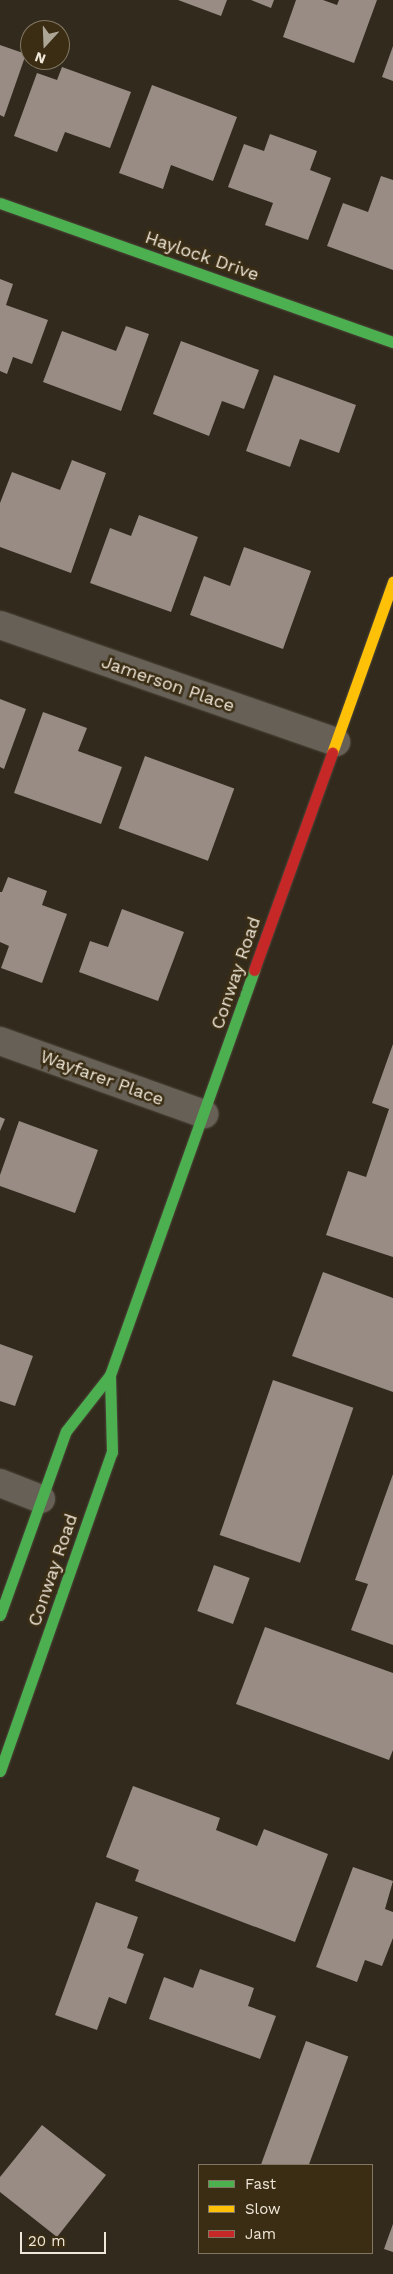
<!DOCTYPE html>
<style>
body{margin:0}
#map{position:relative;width:393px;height:2274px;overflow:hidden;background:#322a1c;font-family:"Work Sans",sans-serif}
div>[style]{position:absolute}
.building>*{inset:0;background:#988c84;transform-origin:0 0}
.roads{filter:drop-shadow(0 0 1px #4c453a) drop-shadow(0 0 1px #4c453a)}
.street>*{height:28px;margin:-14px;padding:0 14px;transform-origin:14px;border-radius:14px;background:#666056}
.fast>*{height:11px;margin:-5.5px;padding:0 5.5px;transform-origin:5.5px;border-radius:5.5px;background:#4caf50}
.slow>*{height:11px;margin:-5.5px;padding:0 5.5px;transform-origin:5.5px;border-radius:5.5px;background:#ffc107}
.jam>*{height:11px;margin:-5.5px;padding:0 5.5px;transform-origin:5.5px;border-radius:5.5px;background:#c62828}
span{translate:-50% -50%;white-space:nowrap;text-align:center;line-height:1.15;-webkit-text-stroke:5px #3a2d14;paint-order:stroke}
.street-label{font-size:18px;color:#efe7d8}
.legend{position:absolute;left:198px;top:2164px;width:175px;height:90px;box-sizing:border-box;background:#3a2d14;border:1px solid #827762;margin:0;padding:6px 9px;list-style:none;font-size:15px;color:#efe7d8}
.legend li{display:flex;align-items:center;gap:10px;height:25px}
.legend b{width:25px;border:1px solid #827762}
.north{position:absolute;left:20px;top:20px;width:50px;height:50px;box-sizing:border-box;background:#3a2d14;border:1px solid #827762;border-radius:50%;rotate:200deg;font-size:14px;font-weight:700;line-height:20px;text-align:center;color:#efe7d8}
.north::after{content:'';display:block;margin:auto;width:18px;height:22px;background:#ada596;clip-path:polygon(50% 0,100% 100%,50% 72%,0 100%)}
.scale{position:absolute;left:20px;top:2232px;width:86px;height:22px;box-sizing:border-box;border:2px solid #efe7d8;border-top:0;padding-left:6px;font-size:15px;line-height:18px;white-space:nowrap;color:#efe7d8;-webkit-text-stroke:4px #3a2d14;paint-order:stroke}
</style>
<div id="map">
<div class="building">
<div style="clip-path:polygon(178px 0,227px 0,221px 16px)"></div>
<div style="clip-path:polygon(251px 0,274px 0,271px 8px)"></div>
<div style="clip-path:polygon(296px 0,323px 0,337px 5px,339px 0,377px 0,354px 63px,283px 37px)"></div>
<div style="clip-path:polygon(0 45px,26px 54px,4px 117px,0 115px)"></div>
<div style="clip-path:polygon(393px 46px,393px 81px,382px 77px)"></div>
<div style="clip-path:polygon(62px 67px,131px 92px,110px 148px,65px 132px,57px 152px,14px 136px,37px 73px,57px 80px)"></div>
<div style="clip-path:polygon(152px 85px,237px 117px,213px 181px,171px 165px,163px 189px,119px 173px)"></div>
<div style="clip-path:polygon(270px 134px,317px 151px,310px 170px,331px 178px,308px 240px,265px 225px,273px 203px,228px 187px,244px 144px,264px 151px)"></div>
<div style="clip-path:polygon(381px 176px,393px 180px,393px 270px,327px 246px,343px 203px,368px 212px)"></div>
<div style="clip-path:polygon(0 279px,13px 284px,6px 305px,48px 320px,32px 364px,13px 357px,7px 374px,0 371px)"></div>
<div style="clip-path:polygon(126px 326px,149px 334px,121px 411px,43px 382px,62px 331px,116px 351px)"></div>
<div style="clip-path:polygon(181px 341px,259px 370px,244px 409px,222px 401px,209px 436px,153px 414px)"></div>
<div style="clip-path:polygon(274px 375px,356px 405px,339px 453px,300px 439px,290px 467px,246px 451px)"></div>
<div style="clip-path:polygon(72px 460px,106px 473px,71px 573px,0 547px,0 503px,12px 472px,60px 490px)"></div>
<div style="clip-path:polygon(139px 515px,198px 537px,171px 612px,90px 583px,110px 528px,131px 536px)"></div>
<div style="clip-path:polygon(244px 547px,311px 571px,283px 649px,190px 615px,204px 576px,230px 586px)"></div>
<div style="clip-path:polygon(0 699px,26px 709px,4px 769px,0 767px)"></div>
<div style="clip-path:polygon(43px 712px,87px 728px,78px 751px,122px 767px,101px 824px,14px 793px)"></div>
<div style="left:145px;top:756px;width:95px;height:77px;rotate:20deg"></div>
<div style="clip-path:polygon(8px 877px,47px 891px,42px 905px,67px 914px,42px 983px,1px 968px,9px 946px,0 942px,0 892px,2px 892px)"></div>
<div style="clip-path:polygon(122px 909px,184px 932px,158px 1001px,79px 972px,90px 941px,108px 947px)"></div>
<div style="clip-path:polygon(393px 1044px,393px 1257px,326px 1235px,348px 1171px,366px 1177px,389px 1109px,372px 1103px)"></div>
<div style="clip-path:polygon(0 1117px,5px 1119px,0 1131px)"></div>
<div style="clip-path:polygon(19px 1121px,98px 1150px,75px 1213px,0 1186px,0 1175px)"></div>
<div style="clip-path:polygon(323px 1272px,393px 1298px,393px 1392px,292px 1356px)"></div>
<div style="clip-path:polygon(0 1344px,33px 1356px,15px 1406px,0 1401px)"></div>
<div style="left:273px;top:1380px;width:85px;height:164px;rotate:19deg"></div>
<div style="clip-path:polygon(393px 1474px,393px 1645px,351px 1630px,368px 1584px,355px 1580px)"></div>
<div style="left:214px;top:1565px;width:38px;height:49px;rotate:20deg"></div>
<div style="clip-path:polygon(265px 1627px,393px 1673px,393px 1750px,389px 1760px,236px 1704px)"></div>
<div style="clip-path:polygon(133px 1786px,220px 1818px,216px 1830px,257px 1846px,264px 1829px,328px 1854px,295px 1942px,135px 1881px,139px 1870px,106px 1857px)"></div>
<div style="clip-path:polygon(353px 1867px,393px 1881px,385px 1909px,393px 1912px,393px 1938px,382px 1966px,365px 1960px,357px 1982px,316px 1967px)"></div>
<div style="clip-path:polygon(96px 1902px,138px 1917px,127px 1948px,144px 1954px,126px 2004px,109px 1997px,97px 2030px,55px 2015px)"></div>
<div style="clip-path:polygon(200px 1969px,254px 1988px,248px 2006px,276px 2016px,260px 2059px,149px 2019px,164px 1977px,193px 1988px)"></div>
<div style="left:306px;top:2041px;width:45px;height:132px;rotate:20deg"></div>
<div style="clip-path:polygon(42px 2125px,106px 2175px,57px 2237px,0 2192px,0 2177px)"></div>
<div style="clip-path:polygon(393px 2224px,393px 2252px,384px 2249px)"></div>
</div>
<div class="roads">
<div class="street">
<div style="left:0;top:625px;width:356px;rotate:19.2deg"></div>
<div style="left:0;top:1041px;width:217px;rotate:19.7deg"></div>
<div style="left:0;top:1483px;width:44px;rotate:21.3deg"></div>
</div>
<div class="fast">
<div style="left:0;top:203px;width:417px;rotate:19.5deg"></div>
<div style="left:0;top:1615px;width:195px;rotate:-70.3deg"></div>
<div style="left:66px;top:1431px;width:71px;rotate:-51.8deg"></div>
<div style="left:110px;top:1375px;width:430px;rotate:-70.4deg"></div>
<div style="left:0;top:1771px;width:338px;rotate:-70.7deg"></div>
<div style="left:112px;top:1452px;width:77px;rotate:-91.5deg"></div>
</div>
<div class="slow">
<div style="left:332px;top:753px;width:182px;rotate:-70.4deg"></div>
</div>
<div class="jam">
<div style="left:254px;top:970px;width:231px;rotate:-70.2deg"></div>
</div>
</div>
<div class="street-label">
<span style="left:202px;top:256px;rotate:19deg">Haylock Drive</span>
<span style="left:168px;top:684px;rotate:19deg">Jamerson Place</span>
<span style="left:236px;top:973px;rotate:-71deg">Conway Road</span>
<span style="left:102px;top:1078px;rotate:20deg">Wayfarer Place</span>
<span style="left:53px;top:1570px;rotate:-71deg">Conway Road</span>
</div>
<ul class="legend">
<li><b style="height:6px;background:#4caf50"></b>Fast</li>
<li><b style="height:6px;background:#ffc107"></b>Slow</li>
<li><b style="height:6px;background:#c62828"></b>Jam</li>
</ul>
<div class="north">N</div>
<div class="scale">20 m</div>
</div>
